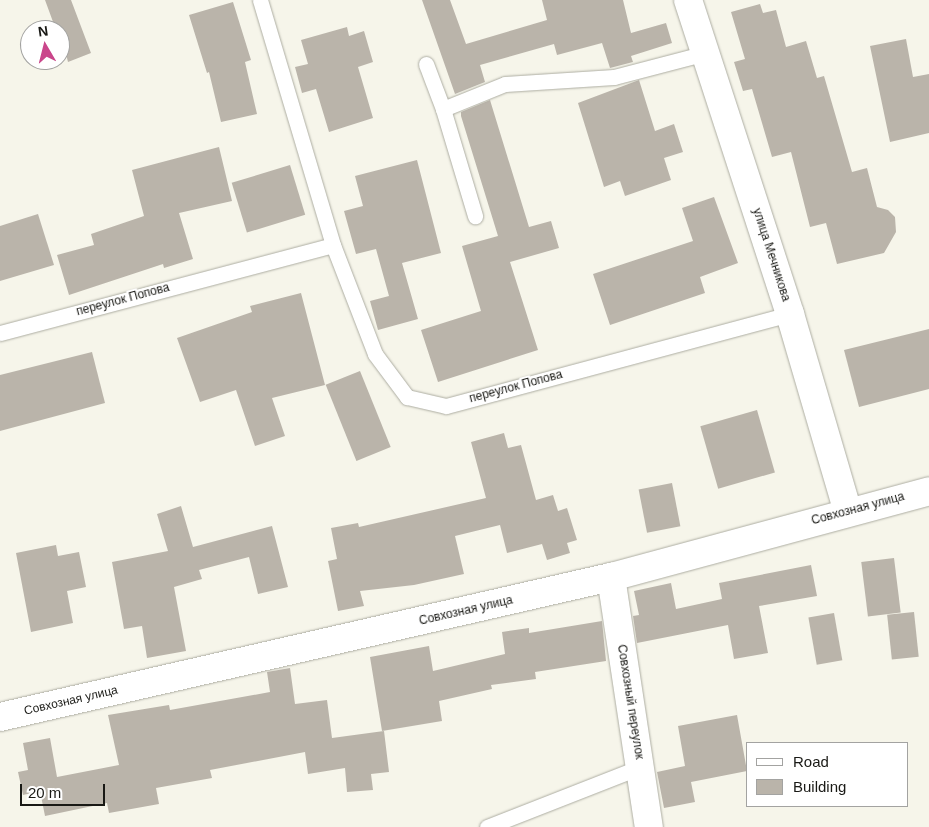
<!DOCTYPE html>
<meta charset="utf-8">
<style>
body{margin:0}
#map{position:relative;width:929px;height:827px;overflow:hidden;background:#f6f5ea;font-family:Helvetica,sans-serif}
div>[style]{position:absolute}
.building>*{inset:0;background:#bab4aa;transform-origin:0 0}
.roads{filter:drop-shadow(0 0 1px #adada2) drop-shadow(0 0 1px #adada2)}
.lane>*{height:15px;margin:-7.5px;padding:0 7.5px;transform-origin:7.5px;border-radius:7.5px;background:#fff}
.street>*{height:28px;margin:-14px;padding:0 14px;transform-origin:14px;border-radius:14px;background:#fff}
span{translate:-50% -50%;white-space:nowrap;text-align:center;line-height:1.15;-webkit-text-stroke:4px #fff;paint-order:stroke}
.street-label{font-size:12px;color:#191915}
.legend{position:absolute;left:746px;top:742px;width:162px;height:65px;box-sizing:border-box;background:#fff;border:1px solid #a3a3a1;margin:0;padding:6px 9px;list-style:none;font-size:15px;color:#191915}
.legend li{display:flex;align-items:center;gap:10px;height:25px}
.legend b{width:25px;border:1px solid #a3a3a1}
.north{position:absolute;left:20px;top:20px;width:50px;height:50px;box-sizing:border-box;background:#fff;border:1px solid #a3a3a1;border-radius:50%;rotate:352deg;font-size:14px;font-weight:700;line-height:20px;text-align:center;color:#191915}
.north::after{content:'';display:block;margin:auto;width:18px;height:22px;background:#ca468b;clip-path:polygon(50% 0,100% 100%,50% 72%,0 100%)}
.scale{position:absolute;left:20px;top:784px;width:85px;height:22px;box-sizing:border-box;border:2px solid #191915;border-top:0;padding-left:6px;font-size:15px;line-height:18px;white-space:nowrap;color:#191915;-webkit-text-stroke:4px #fff;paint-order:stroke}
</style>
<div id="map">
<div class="building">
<div style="clip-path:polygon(45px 0,71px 0,91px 53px,68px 62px,60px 30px,56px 30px)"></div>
<div style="clip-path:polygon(422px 0,450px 0,466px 44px,547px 20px,542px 0,623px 0,631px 33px,666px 23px,672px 43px,631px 56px,633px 62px,610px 68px,602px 43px,557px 55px,554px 44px,480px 65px,485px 82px,455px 94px)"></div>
<div style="clip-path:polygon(233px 2px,251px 60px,245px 62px,257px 114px,221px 122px,209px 72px,207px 73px,189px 15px)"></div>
<div style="clip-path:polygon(760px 4px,763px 13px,776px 10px,786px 47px,806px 41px,817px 78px,824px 76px,852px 172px,867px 168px,877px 207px,888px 210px,895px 217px,896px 232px,884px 253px,837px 264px,826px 223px,810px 227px,791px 152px,772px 157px,752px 89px,743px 91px,734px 62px,745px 59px,731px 12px)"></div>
<div style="clip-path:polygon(347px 27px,349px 36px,364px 31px,373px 62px,358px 67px,373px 118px,329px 132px,316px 89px,302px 93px,295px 67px,308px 64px,301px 40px)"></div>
<div style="clip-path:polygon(906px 39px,913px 77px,929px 74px,929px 133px,890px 142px,870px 46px)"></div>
<div style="clip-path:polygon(639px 80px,655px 131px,674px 124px,683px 152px,664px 158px,671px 180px,625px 196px,620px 181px,604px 187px,578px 103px)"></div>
<div style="clip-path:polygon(490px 100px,529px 227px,551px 221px,559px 248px,510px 262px,538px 350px,438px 382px,421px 330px,481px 311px,462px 246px,498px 236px,461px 116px,461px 112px)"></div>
<div style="clip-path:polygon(219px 147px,232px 201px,179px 213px,193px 259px,164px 268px,163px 264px,69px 295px,57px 255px,94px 245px,91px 234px,144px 216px,132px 170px)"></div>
<div style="clip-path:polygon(417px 160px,441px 253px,402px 263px,418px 319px,378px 330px,370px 301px,389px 296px,376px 249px,356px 254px,344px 211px,363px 206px,355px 176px)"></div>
<div style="left:290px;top:165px;width:52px;height:61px;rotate:73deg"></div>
<div style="clip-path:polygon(714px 197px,738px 263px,700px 277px,705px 293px,610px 325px,593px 274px,693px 241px,682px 208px)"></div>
<div style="clip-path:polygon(38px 214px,54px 265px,0 281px,0 226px)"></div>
<div style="clip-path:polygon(301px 293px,325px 385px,272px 398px,285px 436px,255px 446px,236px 390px,200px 402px,177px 338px,252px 312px,250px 306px)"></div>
<div style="clip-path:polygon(929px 329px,929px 389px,859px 407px,844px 350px)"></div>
<div style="clip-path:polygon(92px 352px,105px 403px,0 431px,0 375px)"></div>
<div style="left:360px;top:371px;width:82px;height:37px;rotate:68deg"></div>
<div style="left:757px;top:410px;width:65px;height:59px;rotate:74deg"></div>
<div style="clip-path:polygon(504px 433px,508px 448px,521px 445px,536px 500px,553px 495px,558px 511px,567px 508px,577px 540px,567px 543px,570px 553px,547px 560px,542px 544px,507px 553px,500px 525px,455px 536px,464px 574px,414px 585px,360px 591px,364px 606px,338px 611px,328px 561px,337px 559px,331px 528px,358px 523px,359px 527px,486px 498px,471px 442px)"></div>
<div style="left:672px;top:483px;width:44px;height:34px;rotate:79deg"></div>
<div style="clip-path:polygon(181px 506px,193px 547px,272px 526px,288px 587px,258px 594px,249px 557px,199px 570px,202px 579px,174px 587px,186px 651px,147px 658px,142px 626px,124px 629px,112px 562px,168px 551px,157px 514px)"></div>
<div style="clip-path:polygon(56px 545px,58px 556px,79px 552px,86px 587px,67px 591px,73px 623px,31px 632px,16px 553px)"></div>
<div style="left:894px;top:558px;width:55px;height:33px;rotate:83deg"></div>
<div style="clip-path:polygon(811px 565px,817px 596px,759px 606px,768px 653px,734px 659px,728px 625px,637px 643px,633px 616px,639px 615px,634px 591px,671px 583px,676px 609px,722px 599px,719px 583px)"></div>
<div style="left:914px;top:612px;width:45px;height:27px;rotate:84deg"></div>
<div style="left:834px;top:613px;width:48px;height:26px;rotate:80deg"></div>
<div style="clip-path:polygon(602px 621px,606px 661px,535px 672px,536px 679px,491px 685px,492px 689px,439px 701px,442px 721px,382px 731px,370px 657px,429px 646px,433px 671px,505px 654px,502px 632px,529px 628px,529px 633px)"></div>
<div style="clip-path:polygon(290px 668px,295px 704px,327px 700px,332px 738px,384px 731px,389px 772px,371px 774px,373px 790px,347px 792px,345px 768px,308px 774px,305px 752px,210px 770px,212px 778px,156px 788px,159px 804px,109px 813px,107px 803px,45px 816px,40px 791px,23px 795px,18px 772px,28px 770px,23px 743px,50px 738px,57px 777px,119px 765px,108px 715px,169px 705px,170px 710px,270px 692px,267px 672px)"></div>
<div style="clip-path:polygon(737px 715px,747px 771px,691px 782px,695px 802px,664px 808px,657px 772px,685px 766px,678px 726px)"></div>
</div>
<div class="roads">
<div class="lane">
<div style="left:260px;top:0;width:256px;rotate:73.4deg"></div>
<div style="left:333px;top:245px;width:117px;rotate:68.9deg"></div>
<div style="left:375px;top:354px;width:54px;rotate:53.3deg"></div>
<div style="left:407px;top:397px;width:40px;rotate:13deg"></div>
<div style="left:446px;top:406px;width:356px;rotate:-15deg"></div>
<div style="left:426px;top:64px;width:48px;rotate:69.3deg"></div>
<div style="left:443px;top:109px;width:112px;rotate:73.3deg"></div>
<div style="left:443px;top:109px;width:67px;rotate:-22deg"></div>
<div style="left:505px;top:84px;width:109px;rotate:-3.7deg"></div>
<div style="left:614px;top:77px;width:95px;rotate:-14.6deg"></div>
<div style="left:0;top:333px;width:344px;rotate:-14.8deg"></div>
<div style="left:487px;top:827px;width:164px;rotate:-21.4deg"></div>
</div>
<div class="street">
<div style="left:688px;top:0;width:330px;rotate:72deg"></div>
<div style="left:790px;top:314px;width:206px;rotate:73.7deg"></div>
<div style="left:611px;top:577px;width:253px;rotate:81.4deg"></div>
<div style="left:0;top:717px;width:627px;rotate:-12.91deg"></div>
<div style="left:611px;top:577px;width:329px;rotate:-15.1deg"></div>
</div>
</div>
<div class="street-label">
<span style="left:771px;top:255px;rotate:72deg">улица Мечникова</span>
<span style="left:123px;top:300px;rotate:-15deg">переулок Попова</span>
<span style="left:516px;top:387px;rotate:-15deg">переулок Попова</span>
<span style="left:858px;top:509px;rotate:-15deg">Совхозная улица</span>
<span style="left:466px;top:611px;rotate:-13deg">Совхозная улица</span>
<span style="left:71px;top:701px;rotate:-13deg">Совхозная улица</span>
<span style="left:630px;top:702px;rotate:81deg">Совхозный переулок</span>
</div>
<ul class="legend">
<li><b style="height:6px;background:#fff"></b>Road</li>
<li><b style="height:14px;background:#bab4aa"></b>Building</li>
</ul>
<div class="north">N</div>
<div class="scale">20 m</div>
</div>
